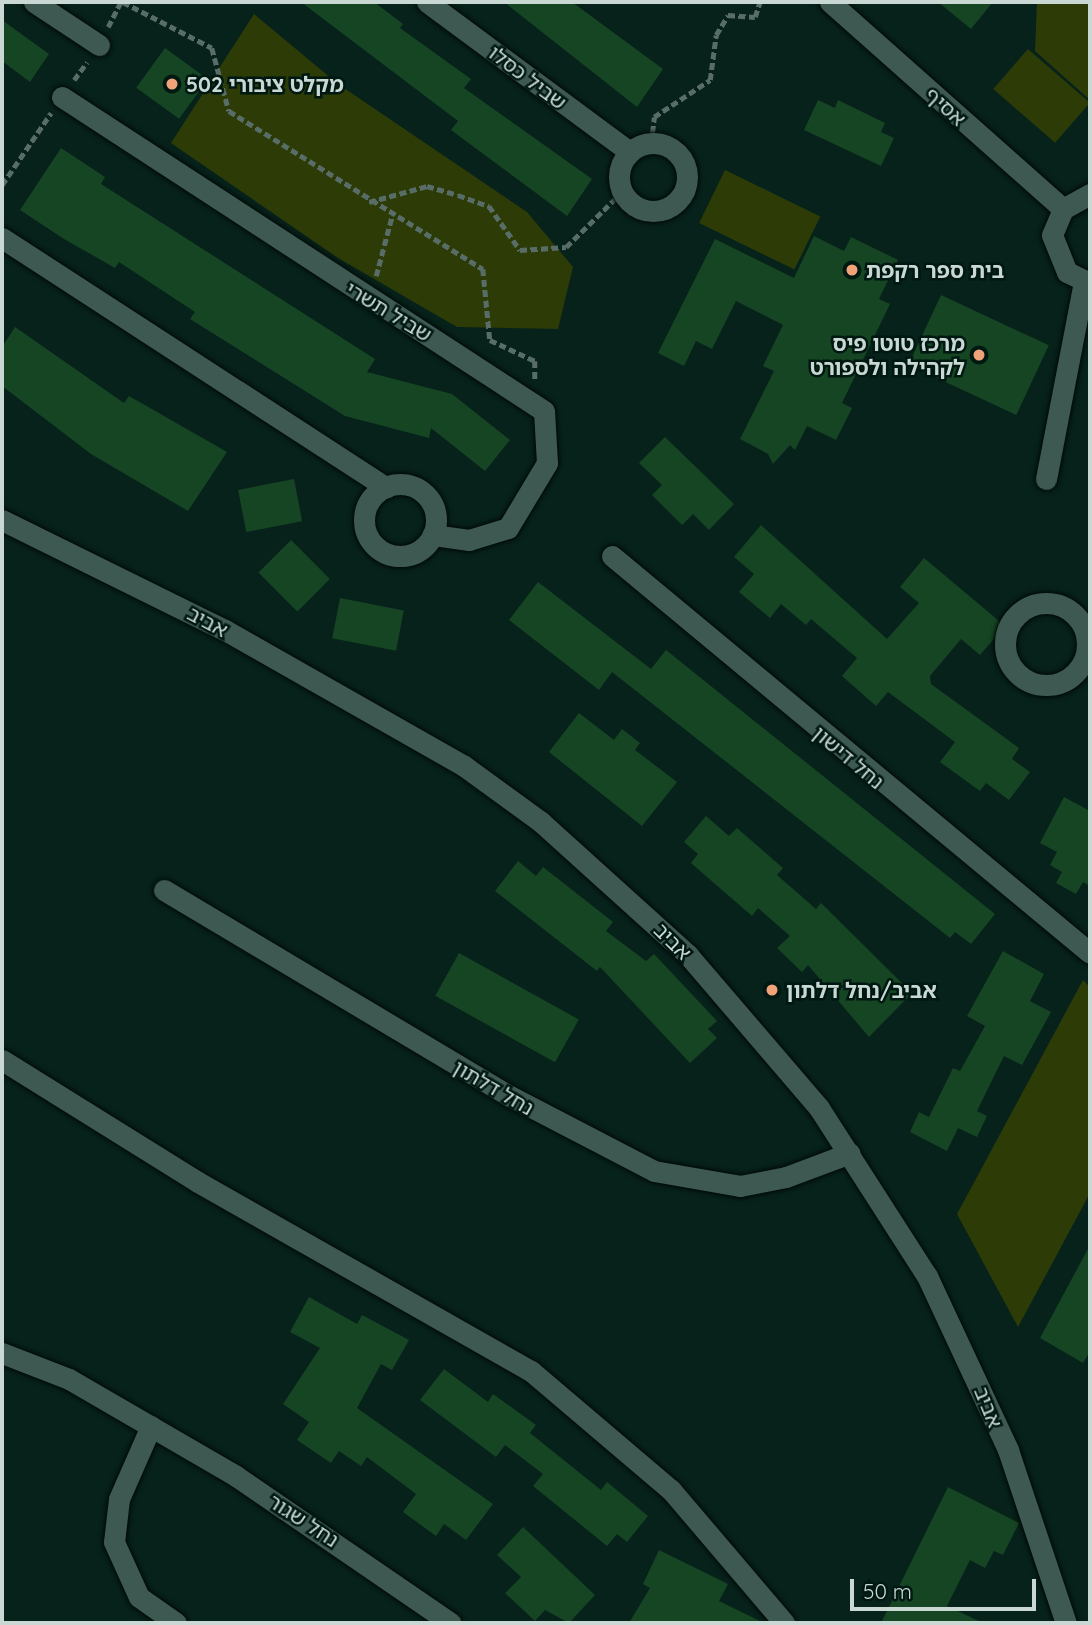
<!DOCTYPE html>
<meta charset="utf-8">
<style>
body{margin:0}
#map{position:relative;width:1092px;height:1625px;overflow:hidden;background:#07211b;font-family:Quicksand,"Noto Sans Hebrew",sans-serif}
div>[style]{position:absolute}
.green>*{inset:0;background:#2d3c07;transform-origin:0 0}
.building>*{inset:0;background:#164523;transform-origin:0 0}
.path>*{height:4.5px;margin-top:-2.25px;transform-origin:0;background:repeating-linear-gradient(90deg,#586d68 0 7px,transparent 0 10.5px)}
.roads{filter:drop-shadow(0 0 2px #000a06) drop-shadow(0 0 2px #000a06)}
.minor>*{height:21px;margin:-10.5px;padding:0 10.5px;transform-origin:10.5px;border-radius:10.5px;background:#3e5951}
.minor>.ring{margin:-10.5px;padding:0;box-sizing:content-box;background:none;border:21px solid #3e5951;border-radius:50%}
.dots>*{width:19px;height:19px;translate:-50% -50%;box-sizing:border-box;border:4px solid #001812;border-radius:50%}
span{translate:-50% -50%;white-space:nowrap;text-align:center;line-height:1.15;-webkit-text-stroke:5px #001812;paint-order:stroke}
.street-label{font-size:21px;color:#c9d8d3}
.poi-label{font-size:21px;color:#c9d8d3;font-weight:700}
.left{translate:0 -50%;text-align:left}
.right{translate:-100% -50%;text-align:right}
.frame{position:absolute;inset:0;border:4px solid #c9d8d3;pointer-events:none}
.scale{position:absolute;left:850px;top:1579px;width:186px;height:32px;box-sizing:border-box;border:4px solid #c9d8d3;border-top:0;padding-left:9px;font-size:21px;line-height:24px;white-space:nowrap;color:#c9d8d3;-webkit-text-stroke:5px #001812;paint-order:stroke}
</style>
<div id="map">
<div class="green">
<div style="clip-path:polygon(1037px 2px,1090px 2px,1090px 100px,1035px 51px)"></div>
<div style="clip-path:polygon(254px 14px,338px 84px,527px 212px,573px 267px,558px 329px,457px 327px,338px 258px,171px 143px)"></div>
<div style="left:1028px;top:49px;width:82px;height:53px;rotate:41deg"></div>
<div style="left:725px;top:170px;width:106px;height:59px;rotate:26deg"></div>
<div style="clip-path:polygon(1083px 980px,1090px 987px,1090px 1193px,1018px 1327px,957px 1214px)"></div>
</div>
<div class="building">
<div style="clip-path:polygon(301px 2px,374px 2px,403px 24px,400px 28px,471px 79px,464px 88px,592px 179px,567px 216px,451px 130px,458px 121px)"></div>
<div style="clip-path:polygon(504px 2px,572px 2px,663px 69px,637px 107px)"></div>
<div style="clip-path:polygon(938px 2px,993px 2px,971px 29px)"></div>
<div style="clip-path:polygon(2px 20px,49px 54px,30px 82px,2px 61px)"></div>
<div style="left:165px;top:48px;width:53px;height:49px;rotate:36deg"></div>
<div style="clip-path:polygon(818px 100px,835px 108px,838px 100px,885px 123px,881px 132px,894px 138px,881px 166px,804px 130px)"></div>
<div style="clip-path:polygon(61px 148px,105px 177px,101px 184px,375px 359px,367px 372px,452px 394px,510px 440px,485px 471px,431px 428px,429px 438px,345px 416px,190px 319px,195px 312px,119px 262px,115px 268px,64px 239px,20px 210px)"></div>
<div style="clip-path:polygon(814px 236px,844px 251px,851px 237px,898px 260px,879px 299px,890px 304px,842px 403px,852px 408px,836px 440px,807px 426px,795px 450px,790px 445px,773px 464px,768px 454px,740px 439px,774px 371px,763px 366px,783px 325px,736px 301px,712px 349px,696px 341px,684px 366px,658px 353px,715px 239px,794px 278px)"></div>
<div style="left:941px;top:295px;width:119px;height:77px;rotate:25deg"></div>
<div style="clip-path:polygon(15px 327px,124px 403px,129px 396px,227px 452px,188px 511px,91px 454px,2px 386px,2px 347px)"></div>
<div style="clip-path:polygon(665px 437px,734px 504px,709px 530px,693px 514px,682px 525px,652px 495px,662px 485px,639px 463px)"></div>
<div style="left:294px;top:479px;width:43px;height:57px;rotate:79deg"></div>
<div style="clip-path:polygon(761px 525px,887px 639px,919px 603px,900px 587px,924px 558px,1005px 626px,980px 655px,961px 639px,930px 676px,931px 684px,1019px 748px,1012px 759px,1030px 772px,1009px 800px,986px 783px,980px 791px,940px 762px,955px 742px,888px 692px,876px 706px,842px 676px,857px 658px,811px 619px,806px 625px,781px 604px,770px 618px,739px 592px,754px 574px,734px 557px)"></div>
<div style="left:291px;top:540px;width:55px;height:46px;rotate:45deg"></div>
<div style="clip-path:polygon(538px 582px,651px 669px,666px 650px,995px 914px,971px 944px,955px 932px,950px 938px,612px 672px,599px 690px,509px 620px)"></div>
<div style="left:340px;top:598px;width:65px;height:41px;rotate:11deg"></div>
<div style="clip-path:polygon(579px 713px,614px 740px,622px 729px,640px 743px,635px 750px,677px 782px,642px 826px,549px 752px)"></div>
<div style="clip-path:polygon(1064px 797px,1090px 811px,1090px 886px,1083px 882px,1076px 894px,1056px 883px,1062px 872px,1050px 865px,1057px 852px,1040px 843px)"></div>
<div style="clip-path:polygon(706px 816px,729px 836px,737px 828px,783px 868px,777px 875px,816px 909px,821px 903px,912px 993px,869px 1037px,808px 965px,802px 972px,777px 948px,790px 936px,758px 908px,752px 916px,691px 863px,698px 854px,684px 842px)"></div>
<div style="clip-path:polygon(518px 861px,536px 876px,543px 867px,613px 922px,606px 931px,646px 961px,654px 954px,717px 1021px,708px 1029px,717px 1038px,690px 1063px,600px 967px,597px 971px,495px 891px)"></div>
<div style="clip-path:polygon(1003px 951px,1044px 974px,1030px 1001px,1051px 1012px,1022px 1065px,1004px 1056px,977px 1111px,987px 1116px,977px 1137px,958px 1128px,947px 1151px,910px 1132px,919px 1112px,929px 1117px,953px 1068px,960px 1071px,985px 1026px,967px 1016px)"></div>
<div style="left:459px;top:953px;width:137px;height:49px;rotate:29deg"></div>
<div style="clip-path:polygon(1090px 1245px,1090px 1351px,1083px 1363px,1040px 1338px)"></div>
<div style="clip-path:polygon(309px 1297px,357px 1324px,362px 1315px,409px 1340px,392px 1370px,381px 1364px,357px 1408px,493px 1504px,466px 1540px,444px 1524px,436px 1536px,403px 1512px,416px 1494px,367px 1457px,361px 1466px,339px 1451px,331px 1463px,297px 1440px,309px 1422px,283px 1404px,320px 1348px,290px 1332px)"></div>
<div style="clip-path:polygon(444px 1369px,488px 1402px,493px 1394px,536px 1425px,530px 1433px,601px 1490px,607px 1482px,648px 1516px,627px 1542px,617px 1534px,607px 1546px,533px 1486px,543px 1474px,505px 1445px,496px 1457px,420px 1400px)"></div>
<div style="clip-path:polygon(948px 1487px,1019px 1523px,1003px 1555px,994px 1551px,985px 1568px,970px 1560px,947px 1606px,983px 1623px,881px 1623px)"></div>
<div style="clip-path:polygon(523px 1527px,595px 1595px,569px 1623px,545px 1610px,535px 1621px,505px 1593px,521px 1577px,497px 1555px)"></div>
<div style="clip-path:polygon(659px 1550px,728px 1584px,719px 1601px,764px 1623px,629px 1623px,650px 1588px,643px 1584px)"></div>
</div>
<div class="path">
<div style="left:123px;top:2px;width:100px;rotate:27.3deg"></div>
<div style="left:212px;top:48px;width:65px;rotate:74.9deg"></div>
<div style="left:229px;top:111px;width:299px;rotate:31.9deg"></div>
<div style="left:483px;top:269px;width:71px;rotate:84.4deg"></div>
<div style="left:490px;top:340px;width:50px;rotate:25deg"></div>
<div style="left:535px;top:361px;width:18px;rotate:90deg"></div>
<div style="left:108px;top:27px;width:28px;rotate:-63deg"></div>
<div style="left:74px;top:80px;width:22px;rotate:-54deg"></div>
<div style="left:651px;top:143px;width:26px;rotate:-83deg"></div>
<div style="left:654px;top:117px;width:67px;rotate:-33.5deg"></div>
<div style="left:710px;top:80px;width:45px;rotate:-82.4deg"></div>
<div style="left:716px;top:35px;width:23px;rotate:-59deg"></div>
<div style="left:728px;top:15px;width:27px;rotate:4deg"></div>
<div style="left:755px;top:17px;width:16px;rotate:-72deg"></div>
<div style="left:2px;top:185px;width:87px;rotate:-55.8deg"></div>
<div style="left:369px;top:202px;width:60px;rotate:-15.4deg"></div>
<div style="left:427px;top:186px;width:32px;rotate:16deg"></div>
<div style="left:458px;top:195px;width:33px;rotate:20deg"></div>
<div style="left:489px;top:206px;width:54px;rotate:54.8deg"></div>
<div style="left:520px;top:250px;width:46px;rotate:-3.7deg"></div>
<div style="left:566px;top:247px;width:78px;rotate:-44.5deg"></div>
<div style="left:376px;top:276px;width:62px;rotate:-75.1deg"></div>
</div>
<div class="roads">
<div class="minor">
<div style="left:34px;top:2px;width:78px;rotate:33.5deg"></div>
<div style="left:427px;top:2px;width:252px;rotate:36.5deg"></div>
<div style="left:830px;top:2px;width:312px;rotate:41.6deg"></div>
<div style="left:62px;top:97px;width:575px;rotate:33.08deg"></div>
<div style="left:544px;top:411px;width:52px;rotate:86.7deg"></div>
<div style="left:547px;top:463px;width:76px;rotate:121deg"></div>
<div style="left:508px;top:528px;width:41px;rotate:162.9deg"></div>
<div style="left:469px;top:540px;width:37px;rotate:-172deg"></div>
<div class="ring" style="left:619px;top:143px;width:47px;height:47px"></div>
<div style="left:1090px;top:194px;width:31px;rotate:151deg"></div>
<div style="left:1063px;top:209px;width:28px;rotate:113deg"></div>
<div style="left:1052px;top:235px;width:40px;rotate:68deg"></div>
<div style="left:1067px;top:272px;width:25px;rotate:26deg"></div>
<div style="left:2px;top:238px;width:458px;rotate:33deg"></div>
<div style="left:1046px;top:479px;width:202px;rotate:-79.1deg"></div>
<div class="ring" style="left:364px;top:484px;width:51px;height:51px"></div>
<div style="left:2px;top:520px;width:249px;rotate:26.3deg"></div>
<div style="left:225px;top:630px;width:275px;rotate:29.6deg"></div>
<div style="left:464px;top:766px;width:95px;rotate:36deg"></div>
<div style="left:541px;top:822px;width:198px;rotate:42.1deg"></div>
<div style="left:688px;top:955px;width:201px;rotate:49.4deg"></div>
<div style="left:819px;top:1108px;width:200px;rotate:57.3deg"></div>
<div style="left:927px;top:1276px;width:192px;rotate:65deg"></div>
<div style="left:1008px;top:1450px;width:182px;rotate:71.5deg"></div>
<div style="left:612px;top:556px;width:621px;rotate:39.71deg"></div>
<div class="ring" style="left:1005px;top:603px;width:61px;height:61px"></div>
<div style="left:164px;top:890px;width:403px;rotate:30.8deg"></div>
<div style="left:510px;top:1096px;width:162px;rotate:27.5deg"></div>
<div style="left:654px;top:1171px;width:87px;rotate:9.9deg"></div>
<div style="left:740px;top:1186px;width:47px;rotate:-11.1deg"></div>
<div style="left:786px;top:1177px;width:68px;rotate:-20.6deg"></div>
<div style="left:2px;top:1060px;width:231px;rotate:31.9deg"></div>
<div style="left:198px;top:1182px;width:383px;rotate:29.6deg"></div>
<div style="left:531px;top:1371px;width:184px;rotate:40.4deg"></div>
<div style="left:671px;top:1490px;width:175px;rotate:49.6deg"></div>
<div style="left:2px;top:1353px;width:72px;rotate:21.2deg"></div>
<div style="left:69px;top:1379px;width:193px;rotate:30.1deg"></div>
<div style="left:236px;top:1476px;width:260px;rotate:34.4deg"></div>
<div style="left:151px;top:1426px;width:80px;rotate:113.7deg"></div>
<div style="left:119px;top:1499px;width:43px;rotate:96.6deg"></div>
<div style="left:114px;top:1542px;width:60px;rotate:65.6deg"></div>
<div style="left:139px;top:1597px;width:45px;rotate:35.1deg"></div>
</div>
</div>
<div class="dots">
<div style="left:172px;top:84px;background:#f0a279"></div>
<div style="left:852px;top:270px;background:#f0a279"></div>
<div style="left:979px;top:355px;background:#f0a279"></div>
<div style="left:772px;top:990px;background:#f0a279"></div>
</div>
<div class="street-label">
<span style="left:528px;top:77px;rotate:37deg">שביל כסלו</span>
<span style="left:946px;top:106px;rotate:42deg">אסיף</span>
<span style="left:389px;top:311px;rotate:31deg">שביל תשרי</span>
<span style="left:208px;top:621px;rotate:28deg">אביב</span>
<span style="left:849px;top:757px;rotate:40deg">נחל דישון</span>
<span style="left:673px;top:941px;rotate:45deg">אביב</span>
<span style="left:494px;top:1087px;rotate:30deg">נחל דלתון</span>
<span style="left:989px;top:1407px;rotate:68deg">אביב</span>
<span style="left:304px;top:1520px;rotate:33deg">נחל שגור</span>
</div>
<div class="poi-label">
<span class="left" style="left:186px;top:84px">מקלט ציבורי 502</span>
<span class="left" style="left:866px;top:270px">בית ספר רקפת</span>
<span class="right" style="left:965px;top:355px">מרכז טוטו פיס<br>לקהילה ולספורט</span>
<span class="left" style="left:786px;top:990px">אביב/נחל דלתון</span>
</div>
<div class="frame"></div>
<div class="scale">50 m</div>
</div>
